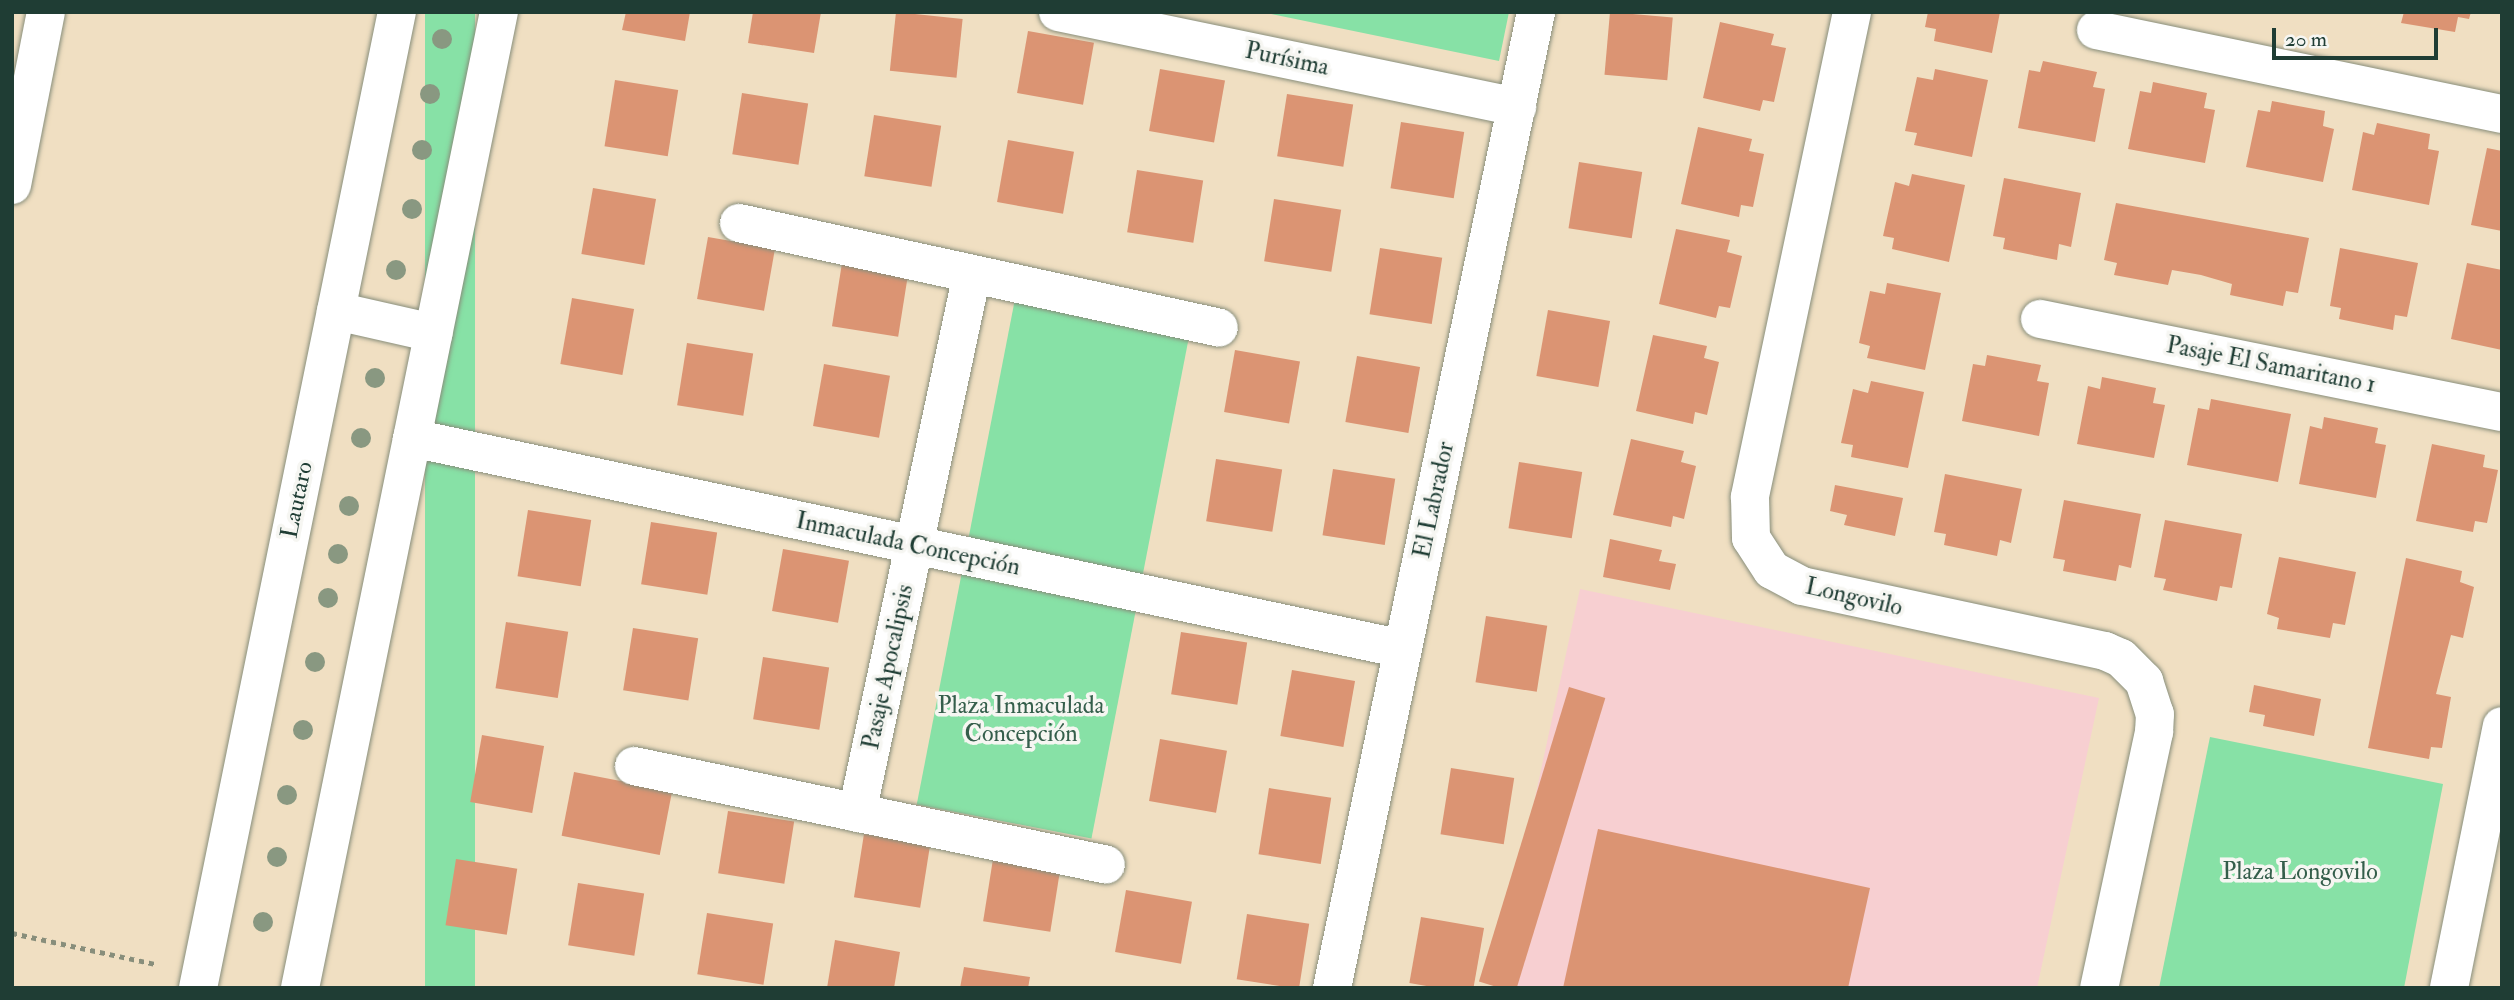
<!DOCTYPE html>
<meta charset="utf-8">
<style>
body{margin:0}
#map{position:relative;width:2514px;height:1000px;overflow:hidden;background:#f0dfc2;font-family:"IM FELL Double Pica",serif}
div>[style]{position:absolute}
.built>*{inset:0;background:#f7cfd1}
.green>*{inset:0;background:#87e1a6;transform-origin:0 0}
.building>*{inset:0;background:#db9473;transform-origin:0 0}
.path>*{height:4.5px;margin-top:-2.25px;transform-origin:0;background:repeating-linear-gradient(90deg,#888e7b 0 5px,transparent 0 10px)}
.roads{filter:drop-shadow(0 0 2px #888e7b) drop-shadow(0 0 2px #888e7b)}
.minor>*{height:38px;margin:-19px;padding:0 19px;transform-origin:19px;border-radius:19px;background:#fff}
.trees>*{width:20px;height:20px;margin:-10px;border-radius:50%;background:#899881}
span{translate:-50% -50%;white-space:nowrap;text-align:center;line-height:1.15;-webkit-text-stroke:7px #f6f6f2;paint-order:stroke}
.street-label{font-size:24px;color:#1f3d34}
.park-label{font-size:24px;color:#345e4b}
.frame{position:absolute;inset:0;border:14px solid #1f3d34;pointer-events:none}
.scale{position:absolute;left:2272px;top:28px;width:166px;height:32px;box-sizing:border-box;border:4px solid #1f3d34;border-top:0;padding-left:9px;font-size:21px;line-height:24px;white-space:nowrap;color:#1f3d34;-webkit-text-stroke:5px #f6f6f2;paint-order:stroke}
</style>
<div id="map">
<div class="built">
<div style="clip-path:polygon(1580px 589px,2099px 698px,2037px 988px,1494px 988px)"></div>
</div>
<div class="green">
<div style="left:425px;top:12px;width:50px;height:990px"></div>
<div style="clip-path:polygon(1262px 12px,1509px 12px,1499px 61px)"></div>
<div style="left:1015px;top:299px;width:178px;height:515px;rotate:11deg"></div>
<div style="clip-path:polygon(2210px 737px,2443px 784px,2404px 988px,2159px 988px)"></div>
</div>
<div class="building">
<div style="clip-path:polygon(626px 12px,690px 12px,685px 41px,622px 30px)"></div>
<div style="clip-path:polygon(753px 12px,821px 12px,814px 53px,748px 43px)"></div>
<div style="left:896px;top:12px;width:67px;height:59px;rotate:6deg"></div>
<div style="left:1610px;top:12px;width:63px;height:63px;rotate:5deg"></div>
<div style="clip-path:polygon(1928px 12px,2000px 12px,1992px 53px,1934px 41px,1936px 29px,1925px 27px)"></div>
<div style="clip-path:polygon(2404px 12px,2471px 12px,2469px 19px,2458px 17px,2455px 32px,2401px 23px)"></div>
<div style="clip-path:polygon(1720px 22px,1774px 34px,1771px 45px,1786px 48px,1774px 102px,1763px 100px,1760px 111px,1703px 98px)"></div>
<div style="left:1028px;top:31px;width:67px;height:63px;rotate:10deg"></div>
<div style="clip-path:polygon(2043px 61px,2097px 72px,2093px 87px,2105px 89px,2095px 142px,2018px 128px,2029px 70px,2040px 72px)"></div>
<div style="left:1160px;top:69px;width:66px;height:63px;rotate:10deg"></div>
<div style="clip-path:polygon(1935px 69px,1988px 80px,1972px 157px,1914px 145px,1917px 133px,1905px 131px,1917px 77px,1933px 80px)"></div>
<div style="left:615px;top:80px;width:64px;height:67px;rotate:9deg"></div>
<div style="clip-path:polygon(2153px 82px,2207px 93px,2204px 108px,2215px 110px,2205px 163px,2128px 149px,2140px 91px,2151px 93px)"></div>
<div style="left:742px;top:93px;width:67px;height:62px;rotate:9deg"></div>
<div style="left:1287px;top:94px;width:67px;height:63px;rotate:9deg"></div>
<div style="clip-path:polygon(2272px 101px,2325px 111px,2323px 126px,2334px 129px,2323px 182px,2246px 167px,2258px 110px,2270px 112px)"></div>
<div style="left:874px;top:115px;width:68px;height:62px;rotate:9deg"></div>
<div style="left:1401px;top:122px;width:64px;height:67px;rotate:9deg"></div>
<div style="clip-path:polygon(2377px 123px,2430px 134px,2428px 149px,2439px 151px,2429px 205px,2352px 190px,2363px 132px,2374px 135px)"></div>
<div style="clip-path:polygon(1698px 127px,1752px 139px,1749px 151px,1764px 154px,1753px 207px,1741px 205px,1739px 217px,1681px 204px)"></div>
<div style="left:1008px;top:140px;width:67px;height:63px;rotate:10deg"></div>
<div style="clip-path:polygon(2487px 148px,2502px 151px,2502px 231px,2471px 225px)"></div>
<div style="left:1579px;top:162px;width:64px;height:67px;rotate:9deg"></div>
<div style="left:1137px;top:170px;width:67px;height:63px;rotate:9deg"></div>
<div style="clip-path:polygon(1912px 174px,1965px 185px,1949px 262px,1892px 249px,1894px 238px,1883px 236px,1895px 182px,1909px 186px)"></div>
<div style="clip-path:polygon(2004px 178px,2081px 193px,2071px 247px,2059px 244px,2057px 260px,2003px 249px,2005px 238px,1993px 236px)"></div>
<div style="left:593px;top:188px;width:64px;height:67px;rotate:10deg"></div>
<div style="left:1274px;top:199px;width:68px;height:63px;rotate:9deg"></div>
<div style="clip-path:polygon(2116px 203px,2309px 238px,2298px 293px,2286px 291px,2283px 306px,2230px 295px,2232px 284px,2201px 275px,2172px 270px,2168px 285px,2114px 275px,2117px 263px,2104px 260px)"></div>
<div style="clip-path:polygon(1676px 229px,1730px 240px,1727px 252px,1742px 256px,1730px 308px,1719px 306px,1716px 318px,1659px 304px)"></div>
<div style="left:708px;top:237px;width:68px;height:63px;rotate:10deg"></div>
<div style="left:1380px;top:248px;width:63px;height:67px;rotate:9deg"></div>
<div style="clip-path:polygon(2340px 248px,2418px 263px,2407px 317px,2395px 315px,2393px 330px,2339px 319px,2341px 308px,2330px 306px)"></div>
<div style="left:842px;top:263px;width:67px;height:64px;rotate:9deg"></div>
<div style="clip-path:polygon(2467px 263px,2502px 270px,2502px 350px,2451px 339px)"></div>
<div style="clip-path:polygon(1887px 283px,1941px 293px,1925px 370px,1867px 358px,1870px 346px,1859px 343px,1870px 291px,1885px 294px)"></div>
<div style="left:572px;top:298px;width:63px;height:67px;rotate:10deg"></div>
<div style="left:1548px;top:310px;width:63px;height:67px;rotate:10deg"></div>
<div style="clip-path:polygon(1653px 335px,1707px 346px,1704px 358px,1719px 362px,1707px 415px,1695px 412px,1693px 424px,1636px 411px)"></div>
<div style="left:687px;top:343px;width:67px;height:63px;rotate:9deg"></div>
<div style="left:1235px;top:350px;width:66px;height:63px;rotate:10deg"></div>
<div style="clip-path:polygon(1987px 355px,2041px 365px,2037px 381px,2049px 383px,2039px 436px,1962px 421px,1973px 364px,1985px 366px)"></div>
<div style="left:1357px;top:356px;width:64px;height:67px;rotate:10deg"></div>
<div style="left:824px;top:364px;width:67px;height:63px;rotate:10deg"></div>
<div style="clip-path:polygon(2102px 377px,2156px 388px,2153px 403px,2165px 405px,2154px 458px,2077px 444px,2088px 386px,2100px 389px)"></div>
<div style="clip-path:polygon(1871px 381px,1924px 392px,1908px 468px,1851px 457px,1853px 445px,1841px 443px,1853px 389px,1868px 393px)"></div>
<div style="clip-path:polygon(2211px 399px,2291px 414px,2278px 482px,2187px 465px,2198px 408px,2209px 410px)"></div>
<div style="clip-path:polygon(2324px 417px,2378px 428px,2375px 443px,2386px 445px,2376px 498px,2299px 484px,2310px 426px,2322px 429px)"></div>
<div style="clip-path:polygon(1631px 439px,1684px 451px,1681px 462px,1696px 466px,1684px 519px,1673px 516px,1671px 527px,1613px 515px)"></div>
<div style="clip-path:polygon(2432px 444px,2485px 455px,2483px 467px,2498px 470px,2487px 523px,2475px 521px,2473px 532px,2416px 521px)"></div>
<div style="left:1216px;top:459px;width:67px;height:63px;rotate:9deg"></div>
<div style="left:1519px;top:462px;width:64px;height:67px;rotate:9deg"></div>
<div style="left:1333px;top:469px;width:63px;height:67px;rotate:9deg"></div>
<div style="clip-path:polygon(1945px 474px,2022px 489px,2011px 543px,2000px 540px,1997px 556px,1944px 545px,1946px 534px,1934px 532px)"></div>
<div style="clip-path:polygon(1835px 485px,1903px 498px,1895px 536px,1844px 525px,1847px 515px,1830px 511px)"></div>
<div style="clip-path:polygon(2064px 500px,2141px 514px,2131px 568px,2119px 565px,2116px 581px,2063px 571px,2065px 560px,2053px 558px)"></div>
<div style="left:528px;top:510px;width:64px;height:67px;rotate:9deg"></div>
<div style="clip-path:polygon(2165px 520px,2242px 534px,2232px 588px,2220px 586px,2217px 601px,2163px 590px,2166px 579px,2154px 577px)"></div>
<div style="left:651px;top:522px;width:67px;height:63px;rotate:9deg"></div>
<div style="clip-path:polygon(1610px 539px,1662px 550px,1659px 561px,1676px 564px,1670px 590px,1603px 577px)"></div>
<div style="left:783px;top:549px;width:67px;height:63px;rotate:10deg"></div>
<div style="clip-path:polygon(2279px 557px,2356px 572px,2345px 625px,2333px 623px,2330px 638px,2277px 629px,2279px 618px,2267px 614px)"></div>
<div style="clip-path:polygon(2406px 558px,2462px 571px,2460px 582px,2474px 587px,2463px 638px,2451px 635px,2436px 694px,2451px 697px,2442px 748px,2431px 747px,2429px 759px,2368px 748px)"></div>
<div style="left:1486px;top:616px;width:62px;height:67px;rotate:9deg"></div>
<div style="left:506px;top:622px;width:63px;height:67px;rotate:9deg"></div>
<div style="left:633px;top:628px;width:66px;height:63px;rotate:9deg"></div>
<div style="left:1181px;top:632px;width:67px;height:63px;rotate:9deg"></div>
<div style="left:763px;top:657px;width:67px;height:63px;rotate:9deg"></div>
<div style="left:1292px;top:670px;width:64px;height:67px;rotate:10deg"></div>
<div style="clip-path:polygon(2254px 685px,2321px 699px,2314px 736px,2263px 726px,2265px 715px,2249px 712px)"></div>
<div style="left:1569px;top:687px;width:38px;height:308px;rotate:17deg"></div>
<div style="left:482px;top:735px;width:63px;height:68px;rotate:10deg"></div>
<div style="left:1160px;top:739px;width:68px;height:63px;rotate:10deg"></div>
<div style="left:1451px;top:768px;width:64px;height:67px;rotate:9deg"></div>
<div style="left:574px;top:772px;width:100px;height:65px;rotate:11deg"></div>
<div style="left:1269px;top:788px;width:63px;height:67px;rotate:9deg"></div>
<div style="left:728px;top:811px;width:67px;height:63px;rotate:9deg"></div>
<div style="clip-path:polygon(1598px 829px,1870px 888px,1848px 988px,1563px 988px)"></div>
<div style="left:864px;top:834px;width:67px;height:64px;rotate:9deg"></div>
<div style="left:456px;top:859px;width:62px;height:67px;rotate:9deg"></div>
<div style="left:993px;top:859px;width:68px;height:63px;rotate:9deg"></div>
<div style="left:578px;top:883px;width:67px;height:63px;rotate:9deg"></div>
<div style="left:1126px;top:890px;width:67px;height:63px;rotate:10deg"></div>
<div style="left:707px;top:913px;width:67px;height:62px;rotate:9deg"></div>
<div style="left:1247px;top:914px;width:63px;height:66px;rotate:9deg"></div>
<div style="left:1421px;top:917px;width:64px;height:67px;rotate:10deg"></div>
<div style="clip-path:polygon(835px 940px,900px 952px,894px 988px,827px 988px)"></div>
<div style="clip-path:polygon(964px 967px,1030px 977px,1028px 988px,960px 988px)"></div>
</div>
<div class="path">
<div style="left:12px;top:933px;width:146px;rotate:12.2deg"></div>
</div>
<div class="roads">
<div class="minor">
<div style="left:1058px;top:12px;width:469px;rotate:11.7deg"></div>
<div style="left:1852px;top:12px;width:496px;rotate:101.9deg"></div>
<div style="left:1750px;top:497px;width:41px;rotate:88.6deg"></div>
<div style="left:1751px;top:538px;width:38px;rotate:57deg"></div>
<div style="left:1772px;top:570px;width:34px;rotate:28deg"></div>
<div style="left:1802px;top:586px;width:310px;rotate:12.1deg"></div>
<div style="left:2105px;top:651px;width:17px;rotate:24deg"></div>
<div style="left:2121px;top:658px;width:33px;rotate:45deg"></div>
<div style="left:2144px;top:681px;width:35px;rotate:72deg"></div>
<div style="left:2155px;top:714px;width:18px;rotate:93deg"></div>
<div style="left:2154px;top:732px;width:262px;rotate:102.1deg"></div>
<div style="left:2096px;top:30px;width:415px;rotate:11.7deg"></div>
<div style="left:12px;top:185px;width:176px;rotate:-78.9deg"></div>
<div style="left:739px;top:223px;width:491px;rotate:12.3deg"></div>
<div style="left:336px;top:311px;width:100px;rotate:12.7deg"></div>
<div style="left:2040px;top:319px;width:471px;rotate:11.4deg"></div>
<div style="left:412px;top:438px;width:1013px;rotate:12.02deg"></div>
<div style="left:634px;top:766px;width:482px;rotate:11.8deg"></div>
<div style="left:857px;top:813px;width:551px;rotate:-77.96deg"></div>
<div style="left:198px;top:988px;width:996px;rotate:-78.48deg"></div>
<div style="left:300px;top:988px;width:996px;rotate:-78.48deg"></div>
<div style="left:1332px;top:988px;width:997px;rotate:-78.19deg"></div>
<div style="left:2449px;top:988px;width:267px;rotate:-78.6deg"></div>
</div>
</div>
<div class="trees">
<div style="left:442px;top:39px"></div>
<div style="left:430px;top:94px"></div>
<div style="left:422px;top:150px"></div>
<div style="left:412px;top:209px"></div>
<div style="left:396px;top:270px"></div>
<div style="left:375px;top:378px"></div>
<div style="left:361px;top:438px"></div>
<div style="left:349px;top:506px"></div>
<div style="left:338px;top:554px"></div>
<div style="left:328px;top:598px"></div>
<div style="left:315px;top:662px"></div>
<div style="left:303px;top:730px"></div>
<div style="left:287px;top:795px"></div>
<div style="left:277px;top:857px"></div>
<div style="left:263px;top:922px"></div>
</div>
<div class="street-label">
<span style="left:1287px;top:59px;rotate:12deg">Purísima</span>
<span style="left:2271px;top:365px;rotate:11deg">Pasaje El Samaritano 1</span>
<span style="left:297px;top:500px;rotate:-78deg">Lautaro</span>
<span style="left:1434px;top:500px;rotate:-78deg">El Labrador</span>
<span style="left:908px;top:544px;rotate:12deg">Inmaculada Concepción</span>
<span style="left:1854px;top:597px;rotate:13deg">Longovilo</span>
<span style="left:888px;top:667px;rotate:-78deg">Pasaje Apocalipsis</span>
</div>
<div class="park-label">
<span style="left:1021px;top:720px">Plaza Inmaculada<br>Concepción</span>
<span style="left:2300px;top:872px">Plaza Longovilo</span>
</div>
<div class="frame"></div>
<div class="scale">20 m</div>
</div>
